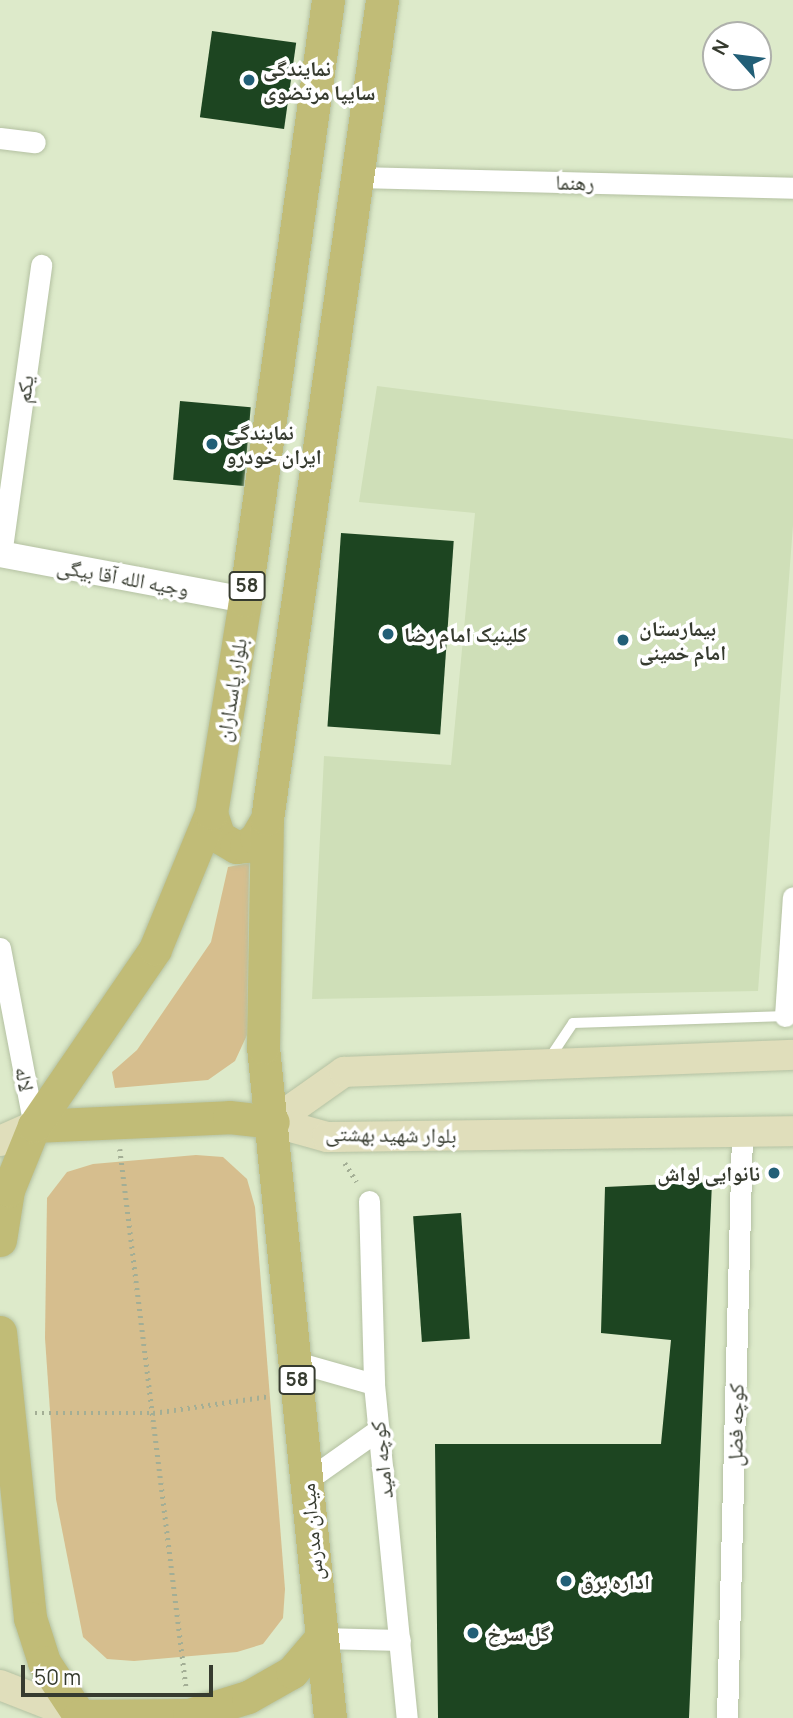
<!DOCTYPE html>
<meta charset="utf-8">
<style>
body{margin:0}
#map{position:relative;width:793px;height:1718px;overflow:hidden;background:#ddeaca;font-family:Manrope,"Noto Naskh Arabic",sans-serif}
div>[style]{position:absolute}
.built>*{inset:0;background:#cfdfb8}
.green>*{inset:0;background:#d6be8e}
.building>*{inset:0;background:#1d4521;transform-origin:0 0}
.path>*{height:4.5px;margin-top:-2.25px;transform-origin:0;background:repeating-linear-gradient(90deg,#a3ae95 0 2px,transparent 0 7px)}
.roads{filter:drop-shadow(0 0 2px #b4c1a2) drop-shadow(0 0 2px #b4c1a2)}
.service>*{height:10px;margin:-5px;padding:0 5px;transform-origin:5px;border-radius:5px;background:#fff}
.minor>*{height:21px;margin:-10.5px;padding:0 10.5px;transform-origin:10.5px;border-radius:10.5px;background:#fff}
.tertiary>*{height:26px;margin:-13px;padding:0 13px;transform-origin:13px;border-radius:13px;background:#fff}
.secondary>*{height:30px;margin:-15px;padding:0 15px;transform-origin:15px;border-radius:15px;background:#e0debb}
.primary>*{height:33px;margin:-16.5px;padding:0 16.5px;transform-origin:16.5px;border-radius:16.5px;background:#c1bc77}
.dots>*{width:19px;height:19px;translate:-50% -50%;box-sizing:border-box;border:4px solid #fff;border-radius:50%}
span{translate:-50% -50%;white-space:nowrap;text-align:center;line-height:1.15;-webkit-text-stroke:7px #fff;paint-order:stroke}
.shield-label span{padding:2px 5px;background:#fff;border:2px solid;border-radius:5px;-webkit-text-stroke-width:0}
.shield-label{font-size:19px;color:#363b2f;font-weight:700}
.poi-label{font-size:21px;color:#363b2f;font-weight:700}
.left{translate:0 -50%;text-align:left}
.right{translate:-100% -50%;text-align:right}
.street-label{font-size:21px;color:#363b2f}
.north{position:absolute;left:702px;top:21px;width:70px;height:70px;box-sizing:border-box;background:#fff;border:2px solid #afb1ac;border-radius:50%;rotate:298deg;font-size:19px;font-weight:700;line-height:28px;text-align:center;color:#363b2f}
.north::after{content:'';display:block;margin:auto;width:24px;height:32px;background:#225f77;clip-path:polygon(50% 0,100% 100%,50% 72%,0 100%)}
.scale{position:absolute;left:21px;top:1665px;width:192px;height:32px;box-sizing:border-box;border:4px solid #363b2f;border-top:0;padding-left:9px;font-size:21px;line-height:24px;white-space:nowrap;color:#363b2f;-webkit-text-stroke:5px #fff;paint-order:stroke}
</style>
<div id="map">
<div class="built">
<div style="clip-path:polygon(377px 386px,793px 439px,793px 525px,758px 991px,312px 999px,324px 756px,451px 765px,475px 513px,359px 502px)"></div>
</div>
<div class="green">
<div style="clip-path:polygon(249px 863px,247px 1035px,235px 1061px,208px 1080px,115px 1088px,112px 1072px,137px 1050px,211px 942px,228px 867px)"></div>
<div style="clip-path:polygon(196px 1155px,223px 1157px,247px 1179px,255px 1207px,285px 1589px,283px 1618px,263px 1644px,237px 1652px,134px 1661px,107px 1659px,83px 1637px,56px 1499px,45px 1338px,47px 1198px,67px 1172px,93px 1164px)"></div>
</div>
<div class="building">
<div style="left:212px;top:31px;width:85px;height:87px;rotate:8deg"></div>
<div style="left:180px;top:401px;width:71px;height:79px;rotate:5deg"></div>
<div style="left:341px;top:533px;width:113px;height:194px;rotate:4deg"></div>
<div style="clip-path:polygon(712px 1182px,689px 1718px,438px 1718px,435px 1444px,661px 1444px,671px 1340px,601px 1333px,605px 1187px)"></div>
<div style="left:461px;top:1213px;width:126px;height:48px;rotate:86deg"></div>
</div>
<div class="path">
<div style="left:120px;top:1149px;width:541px;rotate:82.99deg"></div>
<div style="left:345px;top:1163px;width:22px;rotate:58deg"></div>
<div style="left:35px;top:1413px;width:118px"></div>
<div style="left:153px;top:1413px;width:118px;rotate:-8.3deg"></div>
</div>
<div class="roads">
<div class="service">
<div style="left:549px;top:1059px;width:43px;rotate:-56.3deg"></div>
<div style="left:573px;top:1023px;width:214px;rotate:-1.9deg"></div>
</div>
<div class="minor">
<div style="left:0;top:138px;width:35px;rotate:7deg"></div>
<div style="left:357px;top:177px;width:436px;rotate:1.4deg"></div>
<div style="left:1px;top:555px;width:293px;rotate:-82.1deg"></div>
<div style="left:0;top:948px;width:181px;rotate:79.2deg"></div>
<div style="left:785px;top:1016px;width:119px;rotate:-86.2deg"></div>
<div style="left:369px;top:1201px;width:183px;rotate:88.4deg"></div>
<div style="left:374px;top:1384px;width:336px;rotate:84.4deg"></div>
<div style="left:296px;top:1362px;width:81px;rotate:15.8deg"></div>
<div style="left:306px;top:1481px;width:88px;rotate:-35.3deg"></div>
<div style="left:321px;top:1638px;width:79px;rotate:1.5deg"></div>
<div style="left:727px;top:1718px;width:586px;rotate:-88.53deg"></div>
</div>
<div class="tertiary">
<div style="left:0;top:554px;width:249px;rotate:10.6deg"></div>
</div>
<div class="secondary">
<div style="left:273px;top:1122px;width:87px;rotate:-35.2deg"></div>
<div style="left:344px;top:1072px;width:449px;rotate:-2.2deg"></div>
<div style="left:273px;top:1122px;width:56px;rotate:15.5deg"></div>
<div style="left:327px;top:1137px;width:466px;rotate:-0.7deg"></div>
<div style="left:0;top:1141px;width:37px;rotate:-24deg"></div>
<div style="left:0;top:1685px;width:85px;rotate:21.4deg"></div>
</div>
<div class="primary">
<div style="left:211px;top:813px;width:25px;rotate:72deg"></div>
<div style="left:219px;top:837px;width:20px;rotate:30deg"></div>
<div style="left:236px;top:847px;width:10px;rotate:-6deg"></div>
<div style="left:246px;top:846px;width:13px;rotate:-39deg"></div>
<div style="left:256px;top:838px;width:22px;rotate:-60deg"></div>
<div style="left:34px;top:1126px;width:195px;rotate:-2.6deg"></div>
<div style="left:229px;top:1117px;width:44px;rotate:6.5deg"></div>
<div style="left:0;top:1240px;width:51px;rotate:-80.9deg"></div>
<div style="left:8px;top:1190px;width:69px;rotate:-67.9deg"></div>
<div style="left:34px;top:1126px;width:214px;rotate:-55.6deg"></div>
<div style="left:155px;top:949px;width:147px;rotate:-67.6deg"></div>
<div style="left:211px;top:813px;width:216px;rotate:-80.9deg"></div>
<div style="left:245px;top:600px;width:606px;rotate:-82.12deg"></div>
<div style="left:0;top:1332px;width:288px;rotate:84deg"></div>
<div style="left:30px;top:1618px;width:46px;rotate:72.3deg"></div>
<div style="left:44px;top:1662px;width:67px;rotate:56.5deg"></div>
<div style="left:79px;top:1716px;width:110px;rotate:-0.5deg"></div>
<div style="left:189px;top:1715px;width:62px;rotate:-17deg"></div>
<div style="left:248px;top:1697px;width:51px;rotate:-29.6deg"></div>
<div style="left:292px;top:1672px;width:45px;rotate:-49.5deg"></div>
<div style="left:330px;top:1718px;width:674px;rotate:-95.7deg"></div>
<div style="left:263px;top:1047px;width:228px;rotate:-89deg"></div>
<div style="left:267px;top:819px;width:827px;rotate:-82.01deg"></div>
</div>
</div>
<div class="dots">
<div style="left:249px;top:80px;background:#225f77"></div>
<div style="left:212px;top:444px;background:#225f77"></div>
<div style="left:388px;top:634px;background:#225f77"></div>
<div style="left:623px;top:640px;background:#225f77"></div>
<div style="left:774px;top:1173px;background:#225f77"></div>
<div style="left:566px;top:1581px;background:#225f77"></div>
<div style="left:473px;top:1633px;background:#225f77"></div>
</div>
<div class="shield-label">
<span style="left:247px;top:586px">58</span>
<span style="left:297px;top:1380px">58</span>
</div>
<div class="poi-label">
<span class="left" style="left:263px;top:80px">نمایندگی<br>سایپا مرتضوی</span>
<span class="left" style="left:226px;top:444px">نمایندگی<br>ایران خودرو</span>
<span class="left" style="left:639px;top:640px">بیمارستان<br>امام خمینی</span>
<span class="left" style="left:404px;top:634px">کلینیک امام رضا</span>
<span class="right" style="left:760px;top:1173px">نانوایی لواش</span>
<span class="left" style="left:580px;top:1581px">اداره برق</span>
<span class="left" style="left:487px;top:1633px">گل سرخ</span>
</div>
<div class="street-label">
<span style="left:575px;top:182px;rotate:1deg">رهنما</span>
<span style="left:24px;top:389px;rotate:-82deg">یکم</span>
<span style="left:123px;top:577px;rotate:10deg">وجیه الله آقا بیگی</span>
<span style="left:231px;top:690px;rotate:-81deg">بلوار پاسداران</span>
<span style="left:25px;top:1079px;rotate:79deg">لاله</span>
<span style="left:391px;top:1134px;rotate:1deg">بلوار شهید بهشتی</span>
<span style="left:735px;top:1425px;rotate:-89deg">کوچه فضل</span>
<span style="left:381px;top:1460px;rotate:-96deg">کوچه امید</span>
<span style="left:311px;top:1532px;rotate:-95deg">میدان مدرس</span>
</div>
<div class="north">N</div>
<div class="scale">50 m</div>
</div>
